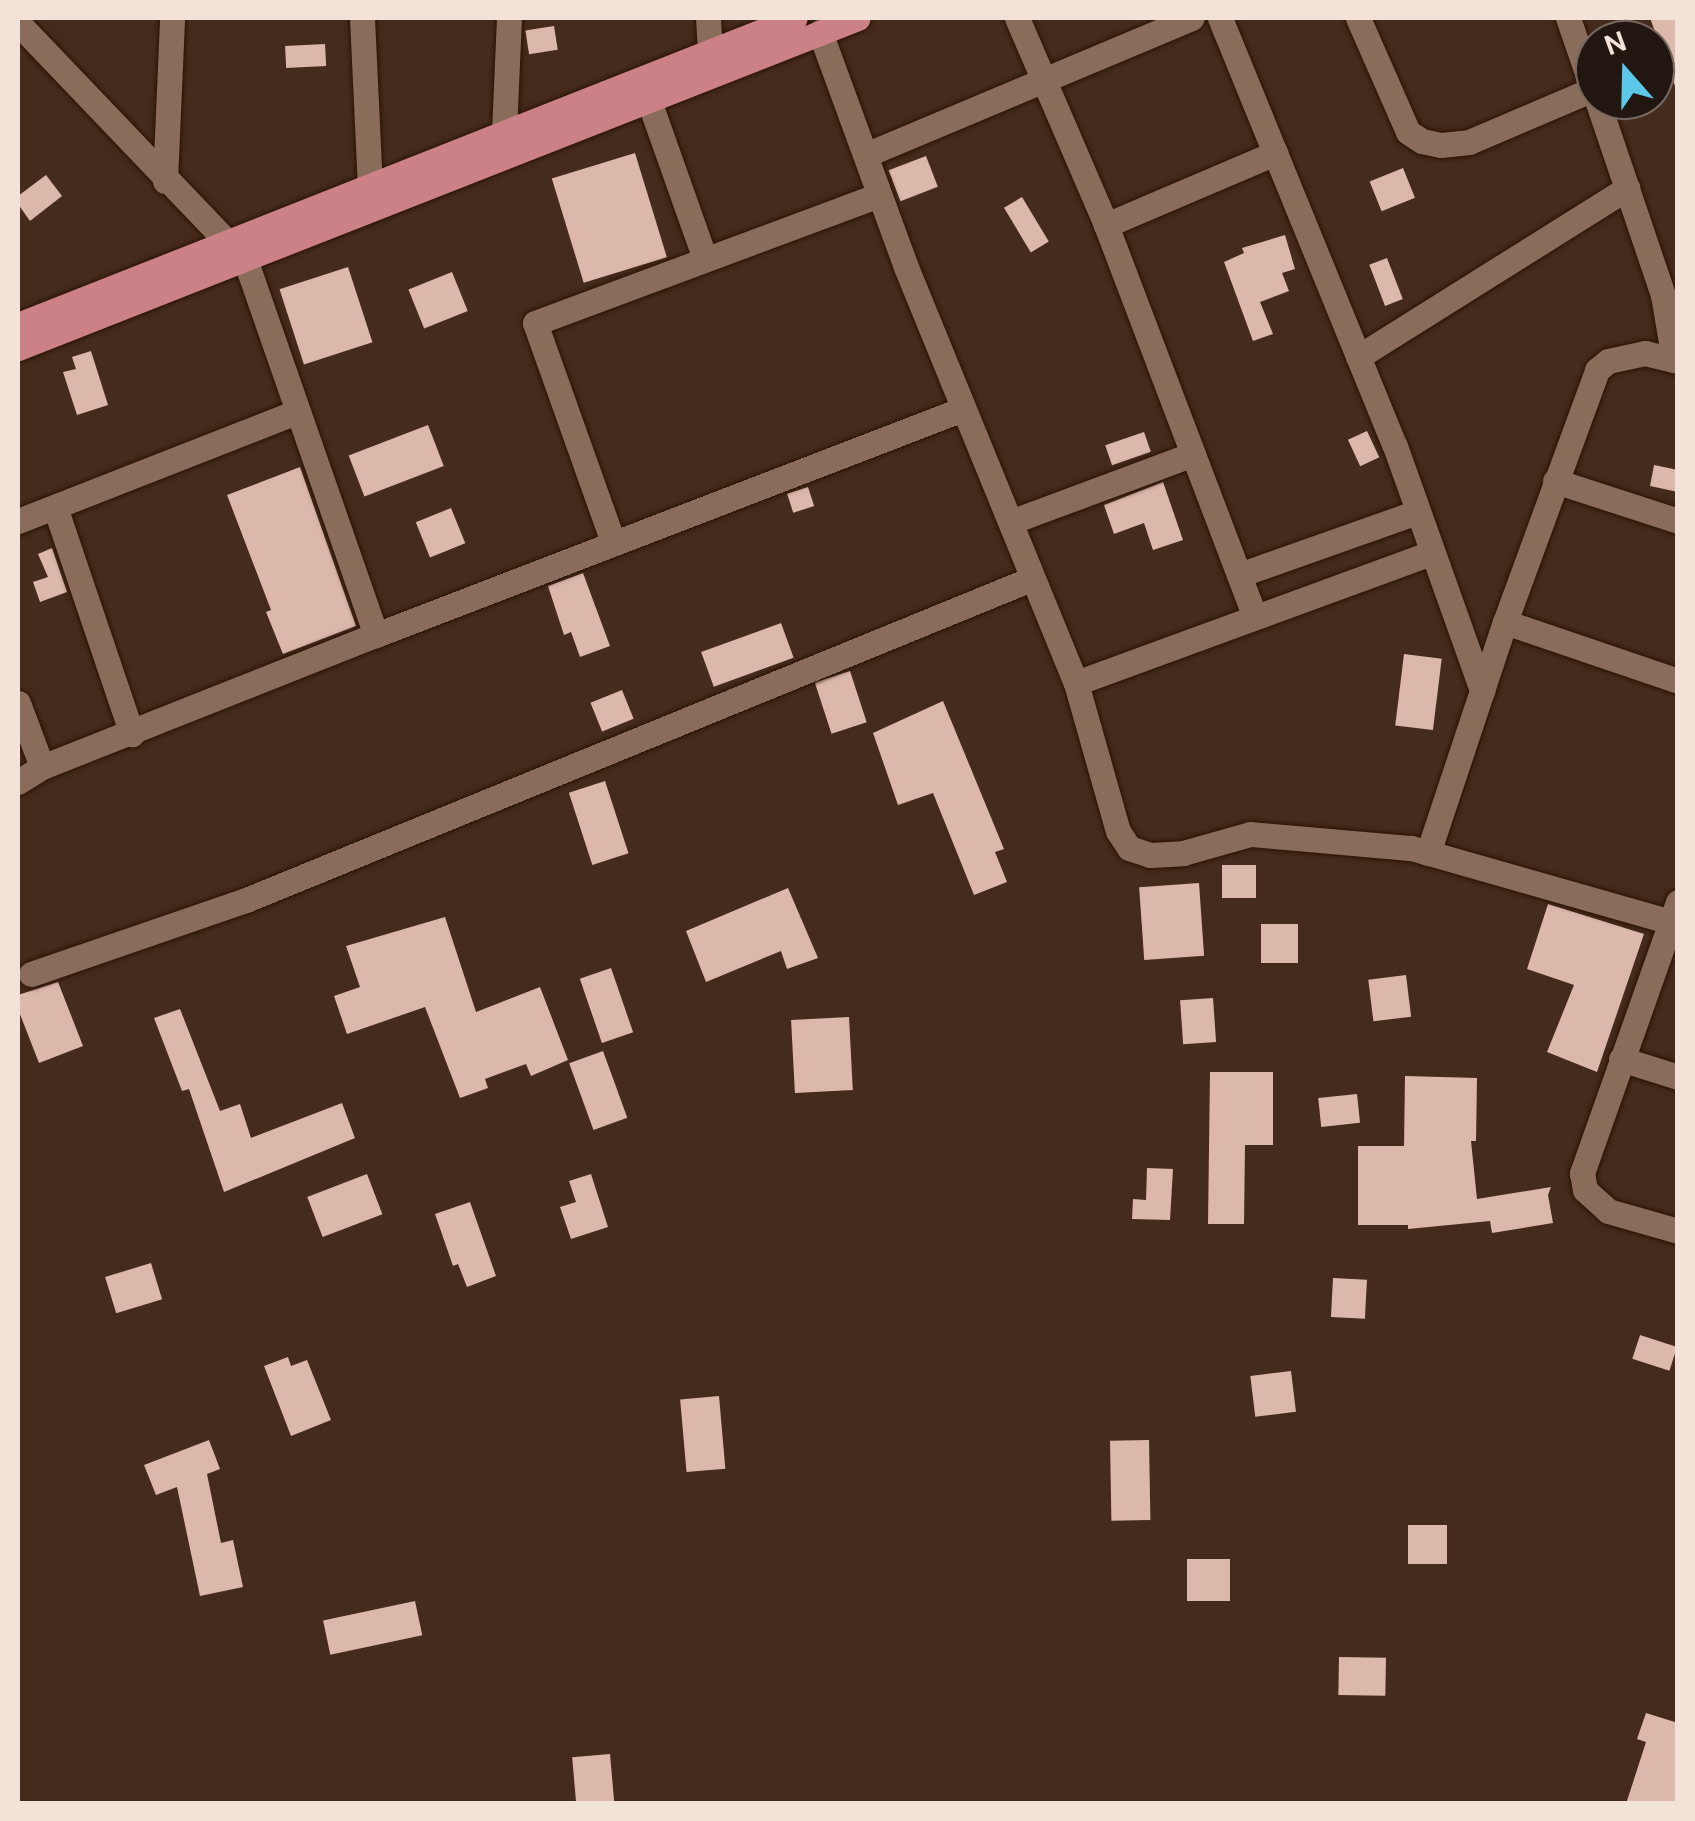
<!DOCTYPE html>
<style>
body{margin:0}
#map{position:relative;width:1695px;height:1821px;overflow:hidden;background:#452b1b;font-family:"DM Sans",sans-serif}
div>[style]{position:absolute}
.building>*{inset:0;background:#dcb8aa;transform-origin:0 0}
.roads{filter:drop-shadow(0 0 2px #2a1304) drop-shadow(0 0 2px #2a1304)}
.minor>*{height:25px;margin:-12.5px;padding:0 12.5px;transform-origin:12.5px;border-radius:12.5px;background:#8a6c5a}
.major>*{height:25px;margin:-12.5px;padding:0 12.5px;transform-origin:12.5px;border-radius:12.5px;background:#cb8186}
span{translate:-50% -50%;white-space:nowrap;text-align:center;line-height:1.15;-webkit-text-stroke:10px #221710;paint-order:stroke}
.frame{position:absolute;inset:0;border:20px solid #f3e2d8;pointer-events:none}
.north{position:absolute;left:1575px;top:20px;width:100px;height:100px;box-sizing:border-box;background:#221710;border:2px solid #766860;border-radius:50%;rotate:340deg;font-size:28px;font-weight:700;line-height:40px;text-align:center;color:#f3e2d8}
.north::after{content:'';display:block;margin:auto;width:35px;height:45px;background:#5cc7e8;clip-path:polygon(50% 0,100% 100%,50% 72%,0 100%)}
</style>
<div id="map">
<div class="building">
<div style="clip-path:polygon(1650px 18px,1678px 18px,1678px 85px,1675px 86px)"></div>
<div style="left:554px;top:26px;width:24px;height:29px;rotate:81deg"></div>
<div style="left:325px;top:44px;width:22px;height:40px;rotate:87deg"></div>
<div style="left:635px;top:153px;width:109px;height:87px;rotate:73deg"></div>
<div style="left:926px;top:156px;width:33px;height:40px;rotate:69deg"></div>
<div style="left:1403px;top:168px;width:32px;height:36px;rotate:68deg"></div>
<div style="clip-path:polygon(46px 175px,62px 196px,30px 221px,18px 204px,18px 196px)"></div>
<div style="left:1022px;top:197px;width:52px;height:21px;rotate:59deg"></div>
<div style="clip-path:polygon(1285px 235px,1295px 269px,1282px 273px,1289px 291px,1260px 302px,1273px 334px,1253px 341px,1224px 262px,1244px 253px,1242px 248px)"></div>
<div style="left:1387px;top:258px;width:44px;height:19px;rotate:69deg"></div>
<div style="left:348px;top:267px;width:79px;height:72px;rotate:72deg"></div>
<div style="left:452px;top:272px;width:42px;height:47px;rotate:68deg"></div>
<div style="clip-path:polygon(91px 351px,108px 405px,77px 415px,63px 372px,76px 369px,72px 357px)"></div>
<div style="left:428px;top:425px;width:44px;height:85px;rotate:69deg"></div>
<div style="left:1367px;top:431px;width:29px;height:21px;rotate:65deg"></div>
<div style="left:1144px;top:432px;width:21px;height:41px;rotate:71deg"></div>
<div style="clip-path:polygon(1654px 465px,1678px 470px,1678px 492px,1650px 486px)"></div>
<div style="clip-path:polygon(300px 467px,356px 626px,283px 654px,266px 612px,271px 610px,227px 495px)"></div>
<div style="clip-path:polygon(1163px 482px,1183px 540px,1153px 550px,1144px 523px,1114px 534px,1104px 505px)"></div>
<div style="left:808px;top:487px;width:20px;height:22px;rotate:72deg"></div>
<div style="left:451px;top:508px;width:38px;height:38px;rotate:68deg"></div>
<div style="clip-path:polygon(52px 548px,67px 592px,40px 602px,33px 582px,48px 577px,38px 554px)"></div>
<div style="clip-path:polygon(583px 573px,610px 646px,580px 657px,571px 632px,564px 635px,548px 586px)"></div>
<div style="left:781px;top:623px;width:37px;height:85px;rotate:70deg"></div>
<div style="left:1404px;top:654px;width:38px;height:72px;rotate:7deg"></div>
<div style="left:850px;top:671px;width:54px;height:37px;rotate:72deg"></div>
<div style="left:622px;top:690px;width:31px;height:34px;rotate:68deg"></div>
<div style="clip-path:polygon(943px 701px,1004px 849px,995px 852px,1007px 882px,974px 895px,933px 793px,898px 805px,873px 733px)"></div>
<div style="left:605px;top:781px;width:76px;height:38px;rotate:72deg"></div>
<div style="left:1256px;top:865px;width:33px;height:34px;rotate:90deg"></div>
<div style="left:1199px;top:883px;width:73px;height:60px;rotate:86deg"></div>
<div style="clip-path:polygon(788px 888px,818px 958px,787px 969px,781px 951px,706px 982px,686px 931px)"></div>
<div style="clip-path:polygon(1548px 904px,1644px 934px,1597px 1072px,1547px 1052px,1574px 985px,1527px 969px)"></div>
<div style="clip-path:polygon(445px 917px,476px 1012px,540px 987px,568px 1060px,531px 1076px,526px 1064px,485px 1079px,488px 1088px,460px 1098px,425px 1007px,347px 1034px,334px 996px,360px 987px,346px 946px)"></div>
<div style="left:1261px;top:924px;width:37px;height:39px"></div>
<div style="left:611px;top:968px;width:68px;height:33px;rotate:71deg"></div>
<div style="left:1406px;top:975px;width:42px;height:38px;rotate:83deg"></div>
<div style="clip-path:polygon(58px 982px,83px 1046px,39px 1063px,18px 1009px,18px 995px)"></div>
<div style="left:1213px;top:998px;width:44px;height:33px;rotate:86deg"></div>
<div style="clip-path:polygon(180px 1009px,220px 1111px,240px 1104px,251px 1138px,342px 1103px,355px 1138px,224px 1192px,189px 1089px,182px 1091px,154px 1018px)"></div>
<div style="left:849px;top:1017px;width:73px;height:58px;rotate:87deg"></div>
<div style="left:603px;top:1051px;width:71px;height:36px;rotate:70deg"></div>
<div style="clip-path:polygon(1210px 1072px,1273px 1072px,1273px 1145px,1245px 1145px,1244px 1224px,1208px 1224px)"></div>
<div style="clip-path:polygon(1405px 1076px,1477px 1078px,1476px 1141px,1471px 1141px,1477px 1199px,1551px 1187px,1548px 1195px,1553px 1223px,1492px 1233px,1490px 1221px,1408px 1229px,1408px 1225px,1358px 1225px,1358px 1146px,1404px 1146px)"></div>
<div style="left:1357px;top:1094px;width:29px;height:39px;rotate:84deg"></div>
<div style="clip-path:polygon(1147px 1168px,1173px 1169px,1170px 1220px,1132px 1219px,1133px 1199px,1146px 1200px)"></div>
<div style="left:367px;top:1174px;width:43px;height:64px;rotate:69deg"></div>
<div style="clip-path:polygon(591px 1174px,608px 1227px,571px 1239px,560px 1207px,576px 1202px,569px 1181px)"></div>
<div style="clip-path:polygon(470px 1202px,496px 1276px,467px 1287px,458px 1264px,453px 1266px,435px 1214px)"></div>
<div style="left:151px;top:1263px;width:38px;height:48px;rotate:73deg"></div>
<div style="left:1333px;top:1278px;width:34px;height:39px;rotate:3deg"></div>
<div style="left:1640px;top:1335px;width:39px;height:25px;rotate:18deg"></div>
<div style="clip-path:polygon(288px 1357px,291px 1366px,307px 1360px,331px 1420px,291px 1436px,264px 1366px)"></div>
<div style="left:1291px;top:1371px;width:41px;height:41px;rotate:83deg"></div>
<div style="left:719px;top:1396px;width:73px;height:39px;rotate:85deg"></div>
<div style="clip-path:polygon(209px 1440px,220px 1469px,207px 1474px,221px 1543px,233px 1540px,243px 1587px,200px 1596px,177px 1487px,156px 1495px,144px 1465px)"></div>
<div style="left:1149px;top:1440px;width:80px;height:39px;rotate:89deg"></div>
<div style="left:1408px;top:1525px;width:39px;height:39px"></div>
<div style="left:1187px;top:1559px;width:43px;height:42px"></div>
<div style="left:415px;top:1601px;width:35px;height:94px;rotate:78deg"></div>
<div style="left:1339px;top:1657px;width:47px;height:38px;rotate:1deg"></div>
<div style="clip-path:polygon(1646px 1713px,1678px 1723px,1678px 1804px,1626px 1804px,1646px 1742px,1637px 1739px)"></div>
<div style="left:610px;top:1754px;width:50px;height:38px;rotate:85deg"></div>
</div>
<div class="roads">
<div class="minor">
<div style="left:362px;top:18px;width:168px;rotate:87.3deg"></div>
<div style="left:370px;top:186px;width:21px;rotate:98deg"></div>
<div style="left:708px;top:18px;width:51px;rotate:86.6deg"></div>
<div style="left:1017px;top:18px;width:225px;rotate:66.7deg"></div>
<div style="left:1106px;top:225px;width:419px;rotate:69.2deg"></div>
<div style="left:1220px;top:18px;width:462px;rotate:67.8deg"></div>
<div style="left:1395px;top:446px;width:260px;rotate:70.4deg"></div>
<div style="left:1358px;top:18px;width:124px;rotate:66.3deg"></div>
<div style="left:1408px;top:132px;width:17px;rotate:33deg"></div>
<div style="left:1422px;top:141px;width:19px;rotate:12deg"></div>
<div style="left:1441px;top:145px;width:28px;rotate:-6deg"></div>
<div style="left:1469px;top:142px;width:135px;rotate:-23.1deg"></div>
<div style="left:1568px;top:18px;width:83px;rotate:70.9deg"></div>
<div style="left:18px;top:23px;width:330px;rotate:46.3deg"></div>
<div style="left:246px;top:262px;width:395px;rotate:70.8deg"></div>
<div style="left:820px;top:32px;width:250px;rotate:69.9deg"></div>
<div style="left:906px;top:267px;width:449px;rotate:67.8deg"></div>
<div style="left:1076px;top:683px;width:154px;rotate:74.2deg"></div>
<div style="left:1118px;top:831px;width:20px;rotate:57deg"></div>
<div style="left:1129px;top:848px;width:22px;rotate:18deg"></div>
<div style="left:1150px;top:855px;width:33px;rotate:-3deg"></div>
<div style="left:1183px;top:853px;width:70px;rotate:-15.8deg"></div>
<div style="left:1250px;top:834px;width:162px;rotate:5deg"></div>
<div style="left:1411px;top:848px;width:278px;rotate:15.9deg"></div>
<div style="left:648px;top:98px;width:171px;rotate:70.5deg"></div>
<div style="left:1597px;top:100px;width:206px;rotate:71.3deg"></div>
<div style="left:1663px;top:295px;width:66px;rotate:80.4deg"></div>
<div style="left:497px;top:153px;width:22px;rotate:-72deg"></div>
<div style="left:504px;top:132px;width:114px;rotate:-87.5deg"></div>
<div style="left:868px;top:154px;width:351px;rotate:-22.8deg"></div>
<div style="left:165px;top:181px;width:163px;rotate:-87.5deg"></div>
<div style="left:1106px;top:225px;width:184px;rotate:-23.1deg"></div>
<div style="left:1358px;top:357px;width:318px;rotate:-32.1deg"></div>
<div style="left:1555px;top:481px;width:129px;rotate:18deg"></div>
<div style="left:55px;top:507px;width:240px;rotate:71.3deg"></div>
<div style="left:18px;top:521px;width:299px;rotate:-21.4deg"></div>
<div style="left:1013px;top:521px;width:192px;rotate:-20.4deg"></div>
<div style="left:613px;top:542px;width:232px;rotate:-109.6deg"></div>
<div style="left:535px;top:323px;width:367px;rotate:-20.4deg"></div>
<div style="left:1239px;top:575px;width:189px;rotate:-19.5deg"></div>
<div style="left:1505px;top:622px;width:183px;rotate:18.8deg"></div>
<div style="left:1076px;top:683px;width:378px;rotate:-20.1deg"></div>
<div style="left:18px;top:703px;width:68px;rotate:69.4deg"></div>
<div style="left:18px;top:782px;width:28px;rotate:-32deg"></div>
<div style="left:42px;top:767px;width:359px;rotate:-21.6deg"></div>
<div style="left:376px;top:635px;width:629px;rotate:-21.06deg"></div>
<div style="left:1428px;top:853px;width:243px;rotate:-71.6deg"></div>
<div style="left:1505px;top:622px;width:268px;rotate:-69.9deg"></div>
<div style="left:1597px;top:370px;width:14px;rotate:-39deg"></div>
<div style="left:1608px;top:361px;width:38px;rotate:-12deg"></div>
<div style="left:1645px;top:353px;width:34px;rotate:14deg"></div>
<div style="left:1678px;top:902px;width:288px;rotate:109.5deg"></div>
<div style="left:1582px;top:1173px;width:17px;rotate:80deg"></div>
<div style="left:1585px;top:1190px;width:31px;rotate:42deg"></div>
<div style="left:1608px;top:1211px;width:73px;rotate:15.9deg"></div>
<div style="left:31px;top:974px;width:227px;rotate:-19deg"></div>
<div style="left:246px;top:900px;width:848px;rotate:-22.24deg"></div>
<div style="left:1621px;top:1059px;width:60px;rotate:17.5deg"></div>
</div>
<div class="major">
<div style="left:18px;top:325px;width:835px;rotate:-21.56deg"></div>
<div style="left:18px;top:348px;width:902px;rotate:-21.45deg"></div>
</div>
</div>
<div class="frame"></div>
<div class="north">N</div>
</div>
